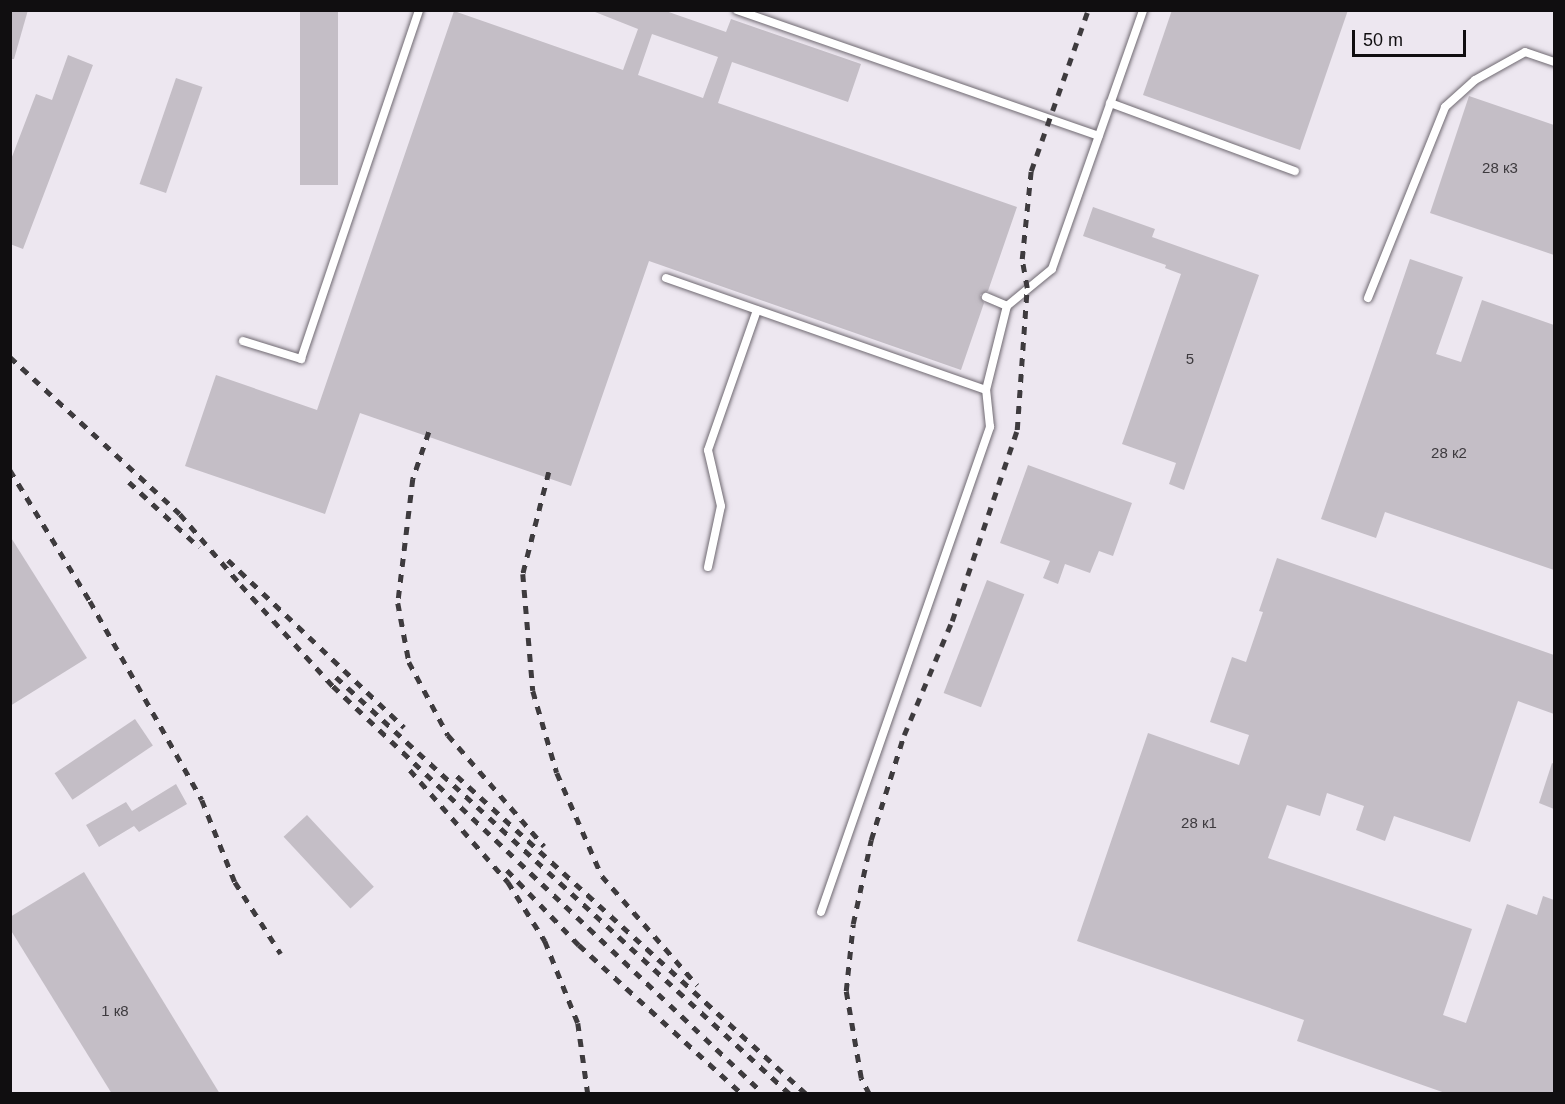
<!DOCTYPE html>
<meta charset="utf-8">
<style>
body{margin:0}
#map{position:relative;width:1565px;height:1104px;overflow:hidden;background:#ede7f0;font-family:Helvetica,sans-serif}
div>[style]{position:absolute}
.building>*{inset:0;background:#c4bec6;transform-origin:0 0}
.roads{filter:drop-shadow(0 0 2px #6f6971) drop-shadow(0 0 2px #6f6971)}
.lane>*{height:8px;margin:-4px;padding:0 4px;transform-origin:4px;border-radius:4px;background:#fff}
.rail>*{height:4.5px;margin-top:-2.25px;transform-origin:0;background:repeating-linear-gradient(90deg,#3e3b3e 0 8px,transparent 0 16px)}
span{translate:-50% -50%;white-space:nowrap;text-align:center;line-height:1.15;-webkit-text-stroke:4.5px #ede7f0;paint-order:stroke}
.number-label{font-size:15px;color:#3d3a3e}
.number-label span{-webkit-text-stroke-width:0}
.frame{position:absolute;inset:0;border:12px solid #100e10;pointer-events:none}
.scale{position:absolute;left:1352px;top:30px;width:114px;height:27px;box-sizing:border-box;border:3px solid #100e10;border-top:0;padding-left:8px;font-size:18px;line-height:21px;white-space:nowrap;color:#100e10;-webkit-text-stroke:4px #ede7f0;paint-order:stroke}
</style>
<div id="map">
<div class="building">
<div style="clip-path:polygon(10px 10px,28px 10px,14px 59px,10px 59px)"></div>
<div style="left:300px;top:10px;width:38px;height:175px"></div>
<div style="clip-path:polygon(evenodd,590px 10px,663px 10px,726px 32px,731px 19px,861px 64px,848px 102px,732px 62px,718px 103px,1017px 207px,988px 291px,980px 295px,984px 303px,961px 370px,649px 261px,571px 486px,360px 413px,325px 514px,185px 466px,216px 375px,317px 410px,454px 11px,623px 70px,638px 29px,590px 10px,652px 34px,718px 57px,703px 98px,638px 75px,652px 34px)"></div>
<div style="clip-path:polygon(1172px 10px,1348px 10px,1300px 150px,1143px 95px)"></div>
<div style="clip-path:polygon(68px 55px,93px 65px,23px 249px,10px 244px,10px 162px,36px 94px,52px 100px)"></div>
<div style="left:176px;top:78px;width:28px;height:112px;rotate:19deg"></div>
<div style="clip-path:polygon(1469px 96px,1554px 125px,1554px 255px,1430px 213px)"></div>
<div style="clip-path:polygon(1093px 207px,1155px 229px,1152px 237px,1259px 275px,1184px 490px,1169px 484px,1176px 463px,1122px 444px,1181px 274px,1165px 268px,1166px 265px,1083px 236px)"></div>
<div style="clip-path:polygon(1410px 259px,1463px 277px,1436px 354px,1461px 362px,1482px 300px,1554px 325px,1554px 570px,1385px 512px,1376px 538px,1321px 519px)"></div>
<div style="clip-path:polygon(1028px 465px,1132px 503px,1113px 556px,1099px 551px,1090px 573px,1065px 564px,1058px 584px,1043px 578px,1050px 561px,1000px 543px)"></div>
<div style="clip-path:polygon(10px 536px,87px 658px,10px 706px)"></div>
<div style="clip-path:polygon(1277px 558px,1554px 655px,1554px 714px,1518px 701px,1470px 842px,1394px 816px,1385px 841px,1356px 830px,1364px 806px,1327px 793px,1320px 816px,1287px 805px,1268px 858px,1472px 929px,1443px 1015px,1466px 1023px,1507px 904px,1537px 915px,1543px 896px,1554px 900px,1554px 1094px,1448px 1094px,1297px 1041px,1304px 1020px,1077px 941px,1148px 733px,1239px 765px,1249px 735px,1210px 722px,1232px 657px,1246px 662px,1263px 612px,1259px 611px)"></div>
<div style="left:987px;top:580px;width:40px;height:121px;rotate:21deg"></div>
<div style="left:135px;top:719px;width:32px;height:97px;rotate:56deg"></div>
<div style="clip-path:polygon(1552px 763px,1554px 764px,1554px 809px,1539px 803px)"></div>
<div style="clip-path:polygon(176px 784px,187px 804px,139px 832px,134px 826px,99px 847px,86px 825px,126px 802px,132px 811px)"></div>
<div style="left:307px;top:815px;width:98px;height:32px;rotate:47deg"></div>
<div style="clip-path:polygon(84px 872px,220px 1094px,112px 1094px,10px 929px,10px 917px)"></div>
</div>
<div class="roads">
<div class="lane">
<div style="left:737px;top:10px;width:383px;rotate:19.2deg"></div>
<div style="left:1110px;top:103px;width:197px;rotate:20.2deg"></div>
<div style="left:666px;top:278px;width:339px;rotate:19.3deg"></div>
<div style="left:986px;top:390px;width:87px;rotate:-76deg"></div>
<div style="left:1007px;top:306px;width:58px;rotate:-39.4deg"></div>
<div style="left:1052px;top:269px;width:275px;rotate:-70.6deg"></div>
<div style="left:986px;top:297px;width:23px;rotate:23deg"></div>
<div style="left:1368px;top:298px;width:206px;rotate:-68deg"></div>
<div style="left:1445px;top:107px;width:40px;rotate:-42deg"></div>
<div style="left:1475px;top:80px;width:57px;rotate:-29.2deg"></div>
<div style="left:1525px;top:52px;width:31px;rotate:19deg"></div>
<div style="left:243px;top:341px;width:61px;rotate:17.2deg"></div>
<div style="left:301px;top:359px;width:368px;rotate:-71.3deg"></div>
<div style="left:708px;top:567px;width:62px;rotate:-78deg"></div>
<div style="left:721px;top:506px;width:57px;rotate:-103.1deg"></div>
<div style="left:708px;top:450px;width:148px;rotate:-70.7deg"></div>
<div style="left:821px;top:912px;width:514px;rotate:-70.79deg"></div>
<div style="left:990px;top:427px;width:37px;rotate:-96deg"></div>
</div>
</div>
<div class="rail">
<div style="left:10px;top:357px;width:231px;rotate:42.7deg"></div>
<div style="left:180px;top:514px;width:94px;rotate:49.3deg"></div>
<div style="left:241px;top:585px;width:137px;rotate:47.7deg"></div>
<div style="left:333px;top:686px;width:593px;rotate:43.43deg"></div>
<div style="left:429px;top:432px;width:50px;rotate:108.8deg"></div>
<div style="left:413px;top:479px;width:125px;rotate:96.9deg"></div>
<div style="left:398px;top:603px;width:60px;rotate:79.4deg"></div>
<div style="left:409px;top:662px;width:83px;rotate:61.9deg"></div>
<div style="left:448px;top:735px;width:147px;rotate:49.1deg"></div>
<div style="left:10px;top:470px;width:153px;rotate:58.6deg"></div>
<div style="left:90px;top:601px;width:228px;rotate:60.6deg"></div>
<div style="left:202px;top:800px;width:88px;rotate:68.1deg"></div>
<div style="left:235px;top:882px;width:85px;rotate:57.4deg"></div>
<div style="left:549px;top:472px;width:105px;rotate:104.3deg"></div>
<div style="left:523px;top:574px;width:117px;rotate:85.1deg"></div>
<div style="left:533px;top:691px;width:85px;rotate:73.7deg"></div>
<div style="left:557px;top:773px;width:112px;rotate:66.4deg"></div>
<div style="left:602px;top:876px;width:145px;rotate:48.9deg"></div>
<div style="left:129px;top:482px;width:96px;rotate:42.9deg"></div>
<div style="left:228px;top:560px;width:243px;rotate:43.5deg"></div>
<div style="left:336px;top:677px;width:616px;rotate:42.57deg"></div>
<div style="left:410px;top:770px;width:149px;rotate:48.8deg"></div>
<div style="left:508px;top:882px;width:70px;rotate:57.9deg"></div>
<div style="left:545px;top:941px;width:88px;rotate:68.1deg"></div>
<div style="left:578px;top:1023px;width:72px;rotate:82deg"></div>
<div style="left:457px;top:776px;width:472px;rotate:42.3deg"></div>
<div style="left:507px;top:870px;width:104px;rotate:46.2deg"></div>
<div style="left:579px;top:945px;width:221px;rotate:42.4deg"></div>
<div style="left:869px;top:1094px;width:18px;rotate:-117deg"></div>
<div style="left:861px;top:1078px;width:88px;rotate:-99.8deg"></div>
<div style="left:846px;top:991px;width:67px;rotate:-84deg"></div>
<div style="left:853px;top:924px;width:86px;rotate:-77.9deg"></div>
<div style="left:871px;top:840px;width:110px;rotate:-72.6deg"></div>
<div style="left:904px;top:735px;width:124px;rotate:-67.2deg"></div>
<div style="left:952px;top:621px;width:202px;rotate:-71.2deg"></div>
<div style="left:1017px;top:430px;width:142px;rotate:-86deg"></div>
<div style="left:1027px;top:288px;width:29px;rotate:-100deg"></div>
<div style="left:1022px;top:259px;width:88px;rotate:-84.2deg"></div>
<div style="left:1031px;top:171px;width:171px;rotate:-70.5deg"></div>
</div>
<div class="number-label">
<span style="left:1500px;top:168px">28 к3</span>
<span style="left:1190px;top:359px">5</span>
<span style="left:1449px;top:453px">28 к2</span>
<span style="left:1199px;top:823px">28 к1</span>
<span style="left:115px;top:1011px">1 к8</span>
</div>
<div class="frame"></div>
<div class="scale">50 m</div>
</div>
